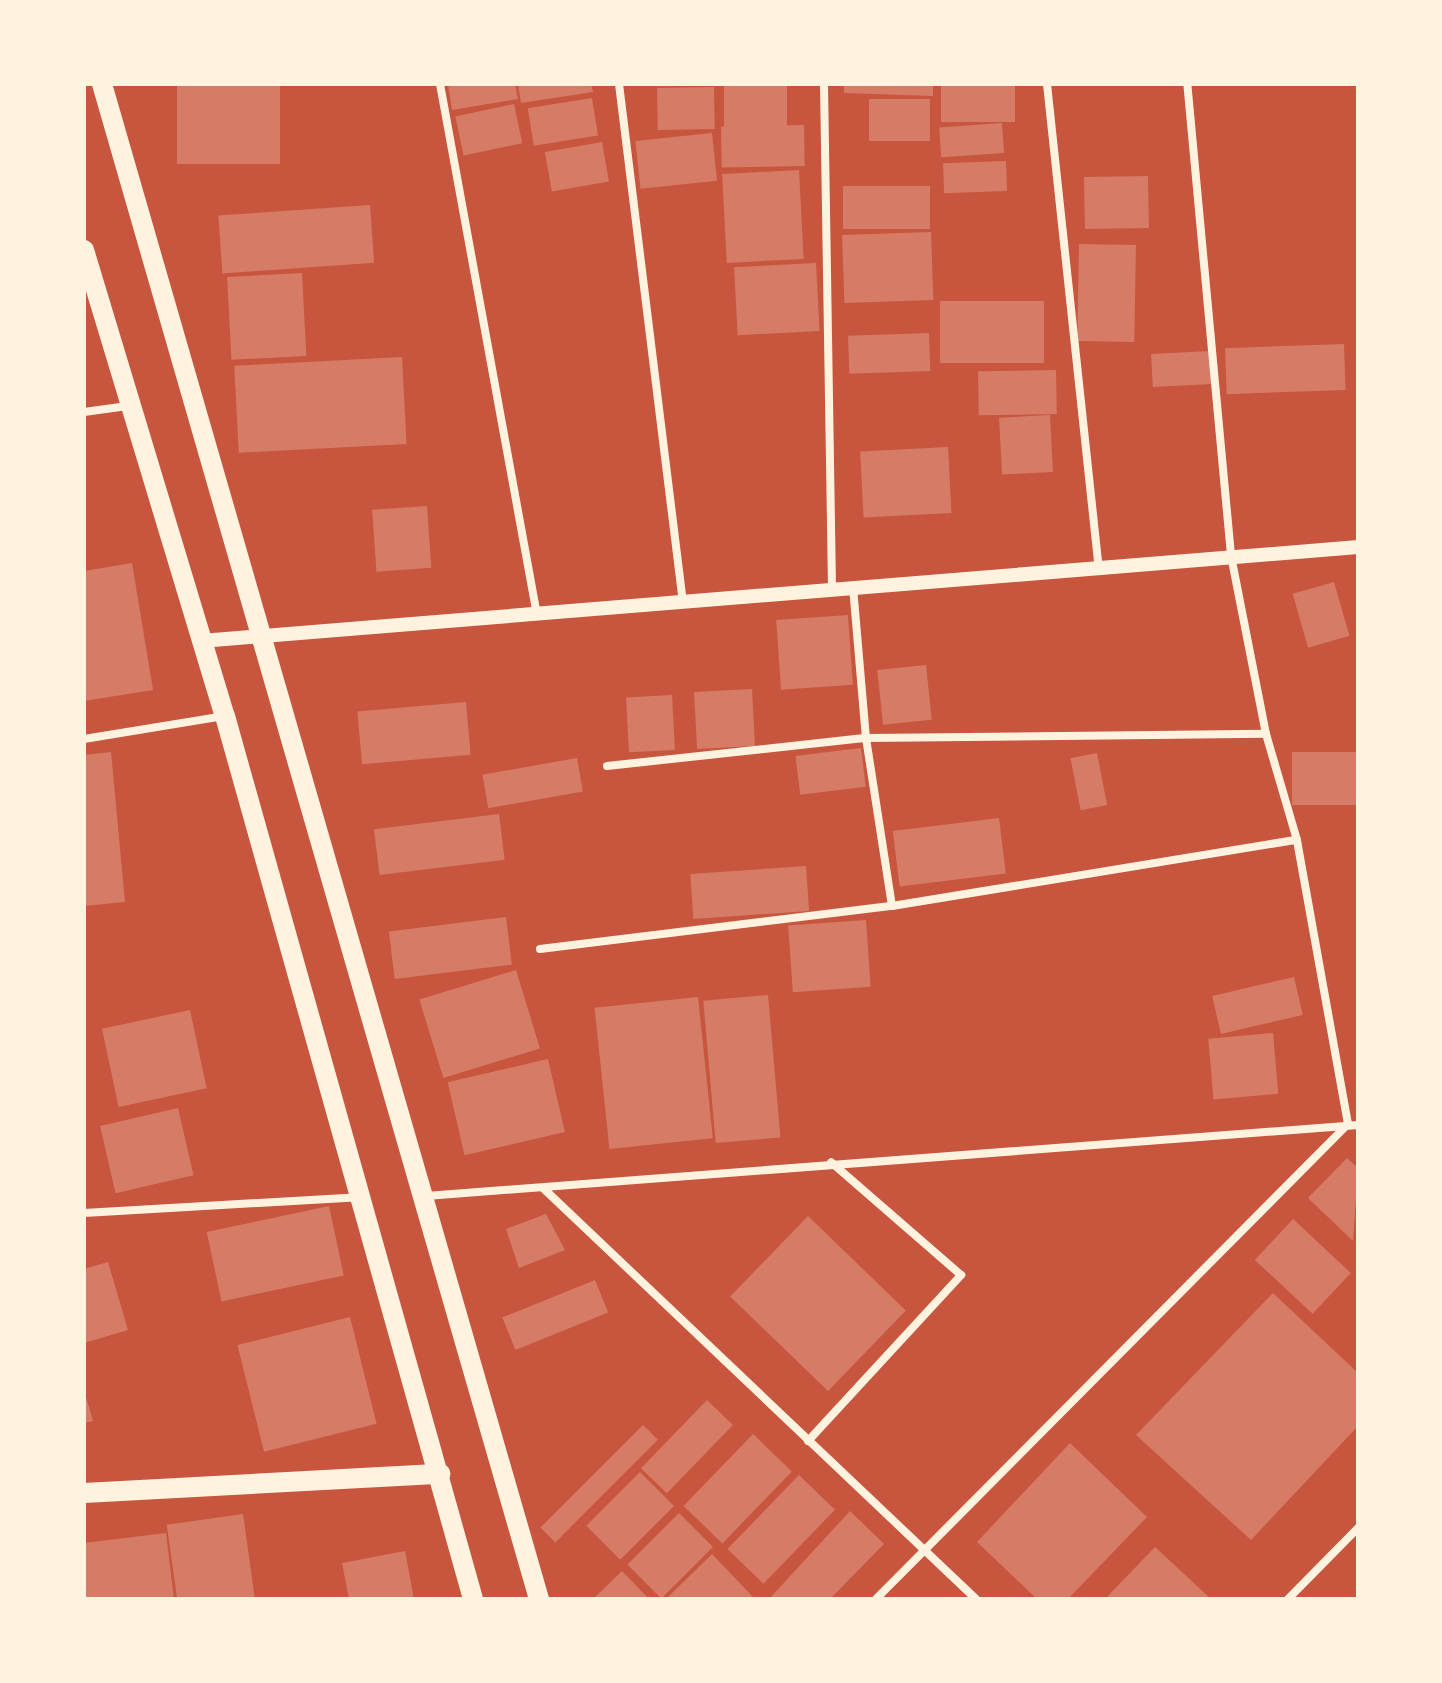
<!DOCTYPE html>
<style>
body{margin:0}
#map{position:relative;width:1442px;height:1683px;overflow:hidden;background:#c8553d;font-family:"Public Sans",sans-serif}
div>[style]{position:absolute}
.building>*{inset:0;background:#d67c66;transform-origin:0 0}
.minor>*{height:8px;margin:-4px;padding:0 4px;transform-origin:4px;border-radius:4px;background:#fff3e0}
.tertiary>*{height:14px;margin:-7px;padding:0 7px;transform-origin:7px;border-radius:7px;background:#fff3e0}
.primary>*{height:20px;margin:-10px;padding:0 10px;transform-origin:10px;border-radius:10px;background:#fff3e0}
span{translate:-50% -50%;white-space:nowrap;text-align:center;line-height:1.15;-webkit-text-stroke:6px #fff3e0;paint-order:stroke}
.frame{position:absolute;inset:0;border:86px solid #fff3e0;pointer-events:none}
</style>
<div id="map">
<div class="building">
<div style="left:177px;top:84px;width:103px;height:80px"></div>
<div style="clip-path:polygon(448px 84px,515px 84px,518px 99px,452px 110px)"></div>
<div style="clip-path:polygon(518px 84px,591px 84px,593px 92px,521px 103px)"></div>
<div style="left:724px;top:84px;width:63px;height:43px"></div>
<div style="clip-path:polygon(844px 84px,933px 84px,933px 96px,844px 93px)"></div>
<div style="left:941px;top:84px;width:74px;height:38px"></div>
<div style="left:714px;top:87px;width:42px;height:57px;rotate:89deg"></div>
<div style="left:592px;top:98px;width:38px;height:65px;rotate:81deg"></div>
<div style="left:930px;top:99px;width:42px;height:61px;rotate:90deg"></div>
<div style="left:514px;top:104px;width:40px;height:60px;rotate:78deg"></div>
<div style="left:1002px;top:123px;width:30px;height:63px;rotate:86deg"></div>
<div style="left:804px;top:125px;width:41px;height:83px;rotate:89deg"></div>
<div style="left:712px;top:133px;width:48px;height:77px;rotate:84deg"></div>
<div style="left:602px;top:142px;width:40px;height:58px;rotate:80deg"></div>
<div style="left:1006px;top:161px;width:30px;height:63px;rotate:88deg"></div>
<div style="left:799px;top:170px;width:89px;height:77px;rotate:87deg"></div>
<div style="left:1148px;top:176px;width:52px;height:64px;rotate:89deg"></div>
<div style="left:930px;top:186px;width:43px;height:87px;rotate:90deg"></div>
<div style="left:370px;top:205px;width:58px;height:152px;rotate:86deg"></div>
<div style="left:931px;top:232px;width:68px;height:89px;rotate:88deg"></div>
<div style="left:1079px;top:244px;width:57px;height:97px;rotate:1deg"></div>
<div style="left:816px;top:263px;width:68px;height:82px;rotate:87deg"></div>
<div style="left:302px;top:273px;width:83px;height:75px;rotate:87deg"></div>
<div style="left:1044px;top:301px;width:62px;height:104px;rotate:90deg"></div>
<div style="left:929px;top:333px;width:38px;height:81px;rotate:88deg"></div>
<div style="left:1344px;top:344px;width:46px;height:119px;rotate:88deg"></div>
<div style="left:1210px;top:351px;width:33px;height:59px;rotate:87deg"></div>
<div style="left:402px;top:357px;width:87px;height:168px;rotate:87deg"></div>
<div style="left:1056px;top:370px;width:44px;height:78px;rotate:89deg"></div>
<div style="left:1050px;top:415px;width:57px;height:51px;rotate:87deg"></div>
<div style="left:948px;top:447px;width:66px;height:88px;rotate:87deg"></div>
<div style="left:427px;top:506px;width:62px;height:55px;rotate:86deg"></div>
<div style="clip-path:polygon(132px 563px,153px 690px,84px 701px,84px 571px)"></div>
<div style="left:1334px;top:582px;width:56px;height:43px;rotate:74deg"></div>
<div style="left:848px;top:615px;width:70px;height:72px;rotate:86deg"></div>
<div style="left:926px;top:665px;width:55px;height:49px;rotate:84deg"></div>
<div style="left:752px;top:689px;width:57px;height:58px;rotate:87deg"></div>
<div style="left:672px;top:695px;width:55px;height:46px;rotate:87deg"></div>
<div style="left:466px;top:702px;width:53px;height:109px;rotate:85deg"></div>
<div style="left:861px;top:748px;width:39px;height:66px;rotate:83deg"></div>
<div style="clip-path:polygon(111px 752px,125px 902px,84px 906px,84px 755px)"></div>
<div style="left:1358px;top:752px;width:53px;height:66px;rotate:90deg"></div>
<div style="left:1097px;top:753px;width:53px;height:27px;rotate:79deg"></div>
<div style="left:577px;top:758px;width:34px;height:96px;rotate:80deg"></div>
<div style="left:499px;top:814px;width:46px;height:126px;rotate:83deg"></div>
<div style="left:999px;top:818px;width:56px;height:107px;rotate:83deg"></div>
<div style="left:806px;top:866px;width:45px;height:116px;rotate:86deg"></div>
<div style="left:506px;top:917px;width:48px;height:118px;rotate:83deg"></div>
<div style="left:866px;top:920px;width:67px;height:78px;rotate:86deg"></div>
<div style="left:516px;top:970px;width:82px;height:101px;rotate:73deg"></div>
<div style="left:1294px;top:977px;width:39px;height:84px;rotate:77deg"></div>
<div style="left:768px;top:995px;width:143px;height:65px;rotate:85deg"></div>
<div style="left:698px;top:997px;width:142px;height:104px;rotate:84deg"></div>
<div style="left:190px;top:1010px;width:80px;height:90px;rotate:78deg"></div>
<div style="left:1273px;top:1033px;width:61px;height:65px;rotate:85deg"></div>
<div style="left:548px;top:1059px;width:75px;height:103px;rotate:77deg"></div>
<div style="left:178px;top:1108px;width:69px;height:80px;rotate:77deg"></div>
<div style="clip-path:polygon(1347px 1158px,1358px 1168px,1353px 1241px,1308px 1198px)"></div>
<div style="left:329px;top:1206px;width:71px;height:125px;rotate:78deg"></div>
<div style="clip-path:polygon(546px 1214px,565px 1250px,519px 1268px,506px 1229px)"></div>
<div style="left:808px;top:1216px;width:136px;height:112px;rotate:44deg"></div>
<div style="left:1293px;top:1219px;width:79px;height:56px;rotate:43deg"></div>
<div style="clip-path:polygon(108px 1262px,128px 1330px,84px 1343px,84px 1269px)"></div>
<div style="left:595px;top:1280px;width:35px;height:100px;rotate:68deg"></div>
<div style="clip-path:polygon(1273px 1293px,1358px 1373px,1358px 1426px,1251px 1540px,1136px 1435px)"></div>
<div style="left:350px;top:1317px;width:110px;height:116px;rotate:76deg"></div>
<div style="clip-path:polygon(84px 1390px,93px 1421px,84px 1423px)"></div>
<div style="left:707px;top:1400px;width:36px;height:95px;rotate:44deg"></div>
<div style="left:643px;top:1425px;width:21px;height:145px;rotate:45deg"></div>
<div style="left:753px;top:1434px;width:54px;height:100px;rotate:44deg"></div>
<div style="clip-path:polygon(1070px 1443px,1147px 1517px,1068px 1599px,1037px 1599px,977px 1542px)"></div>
<div style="left:640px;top:1472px;width:48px;height:76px;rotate:45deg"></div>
<div style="left:799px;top:1475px;width:50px;height:103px;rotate:44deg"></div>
<div style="clip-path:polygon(850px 1511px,884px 1544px,830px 1599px,769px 1599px)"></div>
<div style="left:679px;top:1513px;width:48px;height:73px;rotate:45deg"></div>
<div style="left:243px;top:1514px;width:86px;height:77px;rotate:82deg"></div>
<div style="clip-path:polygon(166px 1533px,174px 1599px,84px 1599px,84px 1543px)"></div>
<div style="clip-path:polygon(1155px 1547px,1211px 1599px,1105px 1599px)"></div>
<div style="clip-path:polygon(405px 1551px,414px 1599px,349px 1599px,342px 1563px)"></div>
<div style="clip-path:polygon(712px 1554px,755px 1599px,666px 1599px)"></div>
<div style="clip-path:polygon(622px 1571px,649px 1599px,593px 1599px)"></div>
</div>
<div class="minor">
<div style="left:440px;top:84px;width:540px;rotate:79.65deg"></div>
<div style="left:619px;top:84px;width:523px;rotate:82.97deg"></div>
<div style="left:824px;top:84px;width:505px;rotate:89.09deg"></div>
<div style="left:1047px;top:84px;width:484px;rotate:83.9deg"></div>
<div style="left:84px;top:412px;width:44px;rotate:-7.8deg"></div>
<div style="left:853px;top:587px;width:152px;rotate:85.1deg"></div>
<div style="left:866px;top:738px;width:170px;rotate:81.2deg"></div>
<div style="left:84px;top:739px;width:143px;rotate:-9.3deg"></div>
<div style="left:607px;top:766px;width:261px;rotate:-6.2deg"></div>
<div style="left:866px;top:738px;width:400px;rotate:-0.6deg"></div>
<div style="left:540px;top:949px;width:355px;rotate:-7deg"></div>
<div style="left:892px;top:906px;width:410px;rotate:-9.3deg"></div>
<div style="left:543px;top:1188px;width:597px;rotate:43.51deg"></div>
<div style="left:426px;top:1196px;width:935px;rotate:-4.36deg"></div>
<div style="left:84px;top:1213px;width:275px;rotate:-3.3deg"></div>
<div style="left:808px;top:1441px;width:226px;rotate:-47.3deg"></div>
<div style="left:961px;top:1275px;width:172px;rotate:-139deg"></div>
<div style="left:876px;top:1599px;width:670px;rotate:-45.18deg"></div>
<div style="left:1348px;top:1124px;width:289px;rotate:-100.2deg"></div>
<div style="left:1297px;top:840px;width:110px;rotate:-106.3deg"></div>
<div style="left:1266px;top:734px;width:182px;rotate:-101.1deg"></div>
<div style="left:1231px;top:555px;width:473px;rotate:-95.3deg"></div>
<div style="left:1288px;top:1599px;width:100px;rotate:-45.4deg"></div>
</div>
<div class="tertiary">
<div style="left:201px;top:641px;width:1161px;rotate:-4.64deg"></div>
</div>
<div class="primary">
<div style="left:102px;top:84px;width:1577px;rotate:73.91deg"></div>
<div style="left:84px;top:250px;width:487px;rotate:73.2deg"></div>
<div style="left:225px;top:716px;width:917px;rotate:74.31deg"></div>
<div style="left:84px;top:1493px;width:357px;rotate:-3.1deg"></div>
</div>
<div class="frame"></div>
</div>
